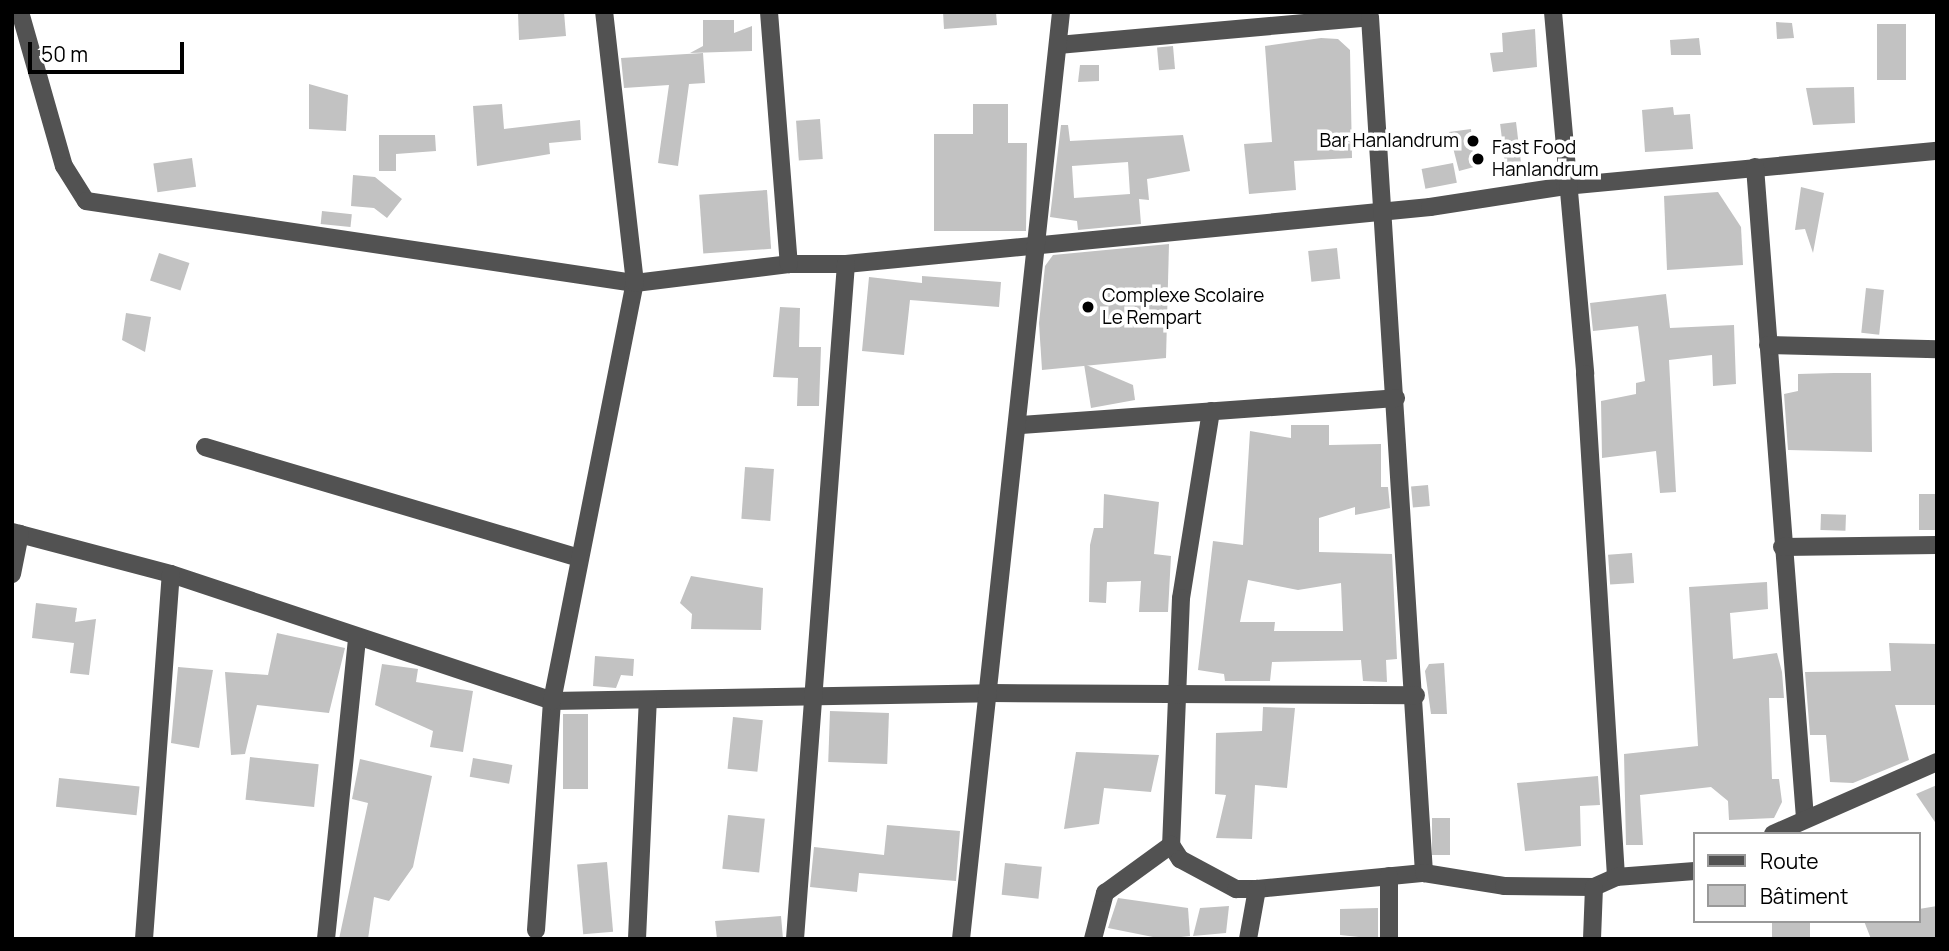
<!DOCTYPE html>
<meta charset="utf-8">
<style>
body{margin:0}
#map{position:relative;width:1949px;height:951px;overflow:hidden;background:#fff;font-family:Manrope,sans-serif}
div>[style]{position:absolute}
.building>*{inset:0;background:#c2c2c2;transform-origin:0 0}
.minor>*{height:18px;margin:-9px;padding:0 9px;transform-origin:9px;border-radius:9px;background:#525252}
.dots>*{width:19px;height:19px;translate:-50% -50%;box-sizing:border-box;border:4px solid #fff;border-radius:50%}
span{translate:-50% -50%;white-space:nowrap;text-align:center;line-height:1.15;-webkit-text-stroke:7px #fff;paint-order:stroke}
.poi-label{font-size:19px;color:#000}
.right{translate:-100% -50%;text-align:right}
.left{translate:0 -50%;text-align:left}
.frame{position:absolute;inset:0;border:14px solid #000;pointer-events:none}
.legend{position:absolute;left:1693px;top:832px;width:228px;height:91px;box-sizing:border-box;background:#fff;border:2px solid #999;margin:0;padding:9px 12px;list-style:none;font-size:21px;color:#000}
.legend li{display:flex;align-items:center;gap:14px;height:35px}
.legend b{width:35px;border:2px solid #999}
.scale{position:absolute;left:28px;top:42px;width:156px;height:32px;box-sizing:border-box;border:4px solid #000;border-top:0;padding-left:9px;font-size:21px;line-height:24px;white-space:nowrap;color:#000;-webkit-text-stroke:5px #fff;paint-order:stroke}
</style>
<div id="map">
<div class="building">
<div style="clip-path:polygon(518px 12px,564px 12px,566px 36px,519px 40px)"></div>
<div style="clip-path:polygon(943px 12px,996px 12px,997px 25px,944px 29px)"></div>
<div style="clip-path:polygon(703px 20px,734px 20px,734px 33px,752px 26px,752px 51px,690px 53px,703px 46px)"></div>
<div style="clip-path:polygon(1776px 22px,1792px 23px,1794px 38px,1777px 39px)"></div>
<div style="left:1877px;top:24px;width:29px;height:56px"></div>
<div style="clip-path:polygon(1535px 29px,1537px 67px,1493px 72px,1490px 53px,1503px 52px,1502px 33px)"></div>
<div style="clip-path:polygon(1321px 38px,1338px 39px,1350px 50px,1352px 158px,1294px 161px,1296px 190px,1249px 194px,1244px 144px,1272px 142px,1265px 46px)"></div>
<div style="clip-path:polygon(1699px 38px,1701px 55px,1671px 55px,1670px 40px)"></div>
<div style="left:1173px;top:46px;width:23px;height:16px;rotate:85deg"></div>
<div style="clip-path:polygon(703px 53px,705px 83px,689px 84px,678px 166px,658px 163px,669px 85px,624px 88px,621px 58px)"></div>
<div style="clip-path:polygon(1080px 65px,1099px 65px,1099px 81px,1078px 82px)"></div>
<div style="clip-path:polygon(309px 84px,348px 95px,346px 131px,309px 129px)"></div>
<div style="clip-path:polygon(1854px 87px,1855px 123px,1813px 125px,1806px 88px)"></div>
<div style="clip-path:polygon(502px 104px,504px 129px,580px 120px,581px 140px,549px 143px,550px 154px,477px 166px,473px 106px)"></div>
<div style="clip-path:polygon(973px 104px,1008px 104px,1008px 143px,1027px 143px,1026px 231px,934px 231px,934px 134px,973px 134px)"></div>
<div style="clip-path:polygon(1673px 107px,1674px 115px,1690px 114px,1693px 149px,1645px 152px,1642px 110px)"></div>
<div style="left:820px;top:119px;width:40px;height:24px;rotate:86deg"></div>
<div style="left:1516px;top:122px;width:48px;height:16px;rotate:83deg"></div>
<div style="clip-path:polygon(evenodd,1061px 125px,1068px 125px,1070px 141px,1183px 135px,1190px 171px,1147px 179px,1149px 200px,1139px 199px,1141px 224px,1078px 230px,1077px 221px,1050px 217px,1061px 125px,1128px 162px,1130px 194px,1074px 198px,1072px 166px,1128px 162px)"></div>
<div style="clip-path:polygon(1471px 129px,1474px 167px,1459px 171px,1449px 132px)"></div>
<div style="clip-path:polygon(379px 135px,435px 135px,436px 151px,396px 154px,396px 171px,379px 171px)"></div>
<div style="left:192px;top:158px;width:29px;height:39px;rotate:82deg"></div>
<div style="left:1453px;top:163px;width:20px;height:32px;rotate:79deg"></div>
<div style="clip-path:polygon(353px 175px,375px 177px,402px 199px,387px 218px,374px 208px,351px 206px)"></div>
<div style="clip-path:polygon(1801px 187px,1824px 193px,1813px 253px,1805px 229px,1795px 230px)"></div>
<div style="left:767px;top:190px;width:59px;height:68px;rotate:86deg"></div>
<div style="clip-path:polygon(1718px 192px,1741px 227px,1743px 265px,1667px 270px,1664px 196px)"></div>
<div style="left:322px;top:211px;width:30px;height:13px;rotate:6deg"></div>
<div style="clip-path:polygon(1169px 244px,1166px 358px,1042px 370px,1039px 323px,1045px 266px,1053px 255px)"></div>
<div style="left:1337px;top:248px;width:31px;height:29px;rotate:84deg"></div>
<div style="left:159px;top:253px;width:32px;height:29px;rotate:18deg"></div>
<div style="clip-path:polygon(922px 276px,1001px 282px,999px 307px,910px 300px,904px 355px,862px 351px,869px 277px,922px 283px)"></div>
<div style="left:1866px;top:288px;width:18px;height:45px;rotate:6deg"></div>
<div style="clip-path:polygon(1666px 294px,1670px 328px,1734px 325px,1736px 384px,1713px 386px,1712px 355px,1669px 360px,1676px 492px,1660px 493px,1656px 451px,1602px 458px,1601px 401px,1636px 394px,1636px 383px,1645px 381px,1638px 326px,1593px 331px,1590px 303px)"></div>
<div style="clip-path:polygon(780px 307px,800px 308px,799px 347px,821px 347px,819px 406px,797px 406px,798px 378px,773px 377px)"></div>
<div style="clip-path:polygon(126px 313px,151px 317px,145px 352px,122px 340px)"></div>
<div style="clip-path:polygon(1084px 364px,1133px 385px,1135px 400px,1091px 408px)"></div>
<div style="clip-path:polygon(1834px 373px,1871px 373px,1872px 452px,1788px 450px,1784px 394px,1798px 391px,1798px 374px)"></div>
<div style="clip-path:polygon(evenodd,1291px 425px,1329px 425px,1329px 445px,1381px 444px,1381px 487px,1388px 487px,1390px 508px,1355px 515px,1355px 507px,1319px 518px,1319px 552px,1392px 554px,1397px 659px,1386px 660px,1387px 682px,1363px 681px,1361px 660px,1272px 662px,1270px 681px,1225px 681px,1224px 674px,1198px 670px,1213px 541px,1243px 545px,1250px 431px,1291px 438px,1291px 425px,1248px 580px,1298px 590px,1341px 583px,1343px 631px,1274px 631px,1275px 622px,1240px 622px,1248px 580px)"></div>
<div style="left:745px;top:467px;width:29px;height:52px;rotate:4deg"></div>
<div style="left:1428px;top:485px;width:21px;height:17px;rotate:85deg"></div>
<div style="clip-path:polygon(1104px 494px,1159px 502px,1154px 554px,1171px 556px,1168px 612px,1139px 612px,1141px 581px,1107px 582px,1106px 603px,1089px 602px,1090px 545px,1094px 528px,1103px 528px)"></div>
<div style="left:1937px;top:494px;width:36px;height:18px;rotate:90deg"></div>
<div style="left:1821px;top:514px;width:25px;height:16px;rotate:2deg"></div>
<div style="left:1632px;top:553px;width:30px;height:24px;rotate:86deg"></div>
<div style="clip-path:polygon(691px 576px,763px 588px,761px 630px,691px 629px,692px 614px,680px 603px)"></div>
<div style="clip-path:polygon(1767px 582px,1768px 609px,1730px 613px,1733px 659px,1777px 653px,1782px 672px,1784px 698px,1769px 698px,1772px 779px,1779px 779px,1782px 802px,1774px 818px,1729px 820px,1728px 801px,1711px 787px,1640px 795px,1643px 845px,1626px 845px,1624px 754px,1698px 746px,1689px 587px)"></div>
<div style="clip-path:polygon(36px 603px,77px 608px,75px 622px,96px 619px,89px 675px,70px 673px,74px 643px,32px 638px)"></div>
<div style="clip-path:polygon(277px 633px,345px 648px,329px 713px,257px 705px,245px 754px,231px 755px,225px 672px,268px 675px)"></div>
<div style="clip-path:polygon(1889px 643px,1937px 644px,1937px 705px,1895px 705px,1909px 760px,1853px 783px,1830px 782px,1826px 735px,1810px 735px,1805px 672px,1891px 671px)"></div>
<div style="clip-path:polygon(595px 656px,634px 659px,633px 676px,621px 675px,616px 688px,593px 686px)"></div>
<div style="clip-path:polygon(1444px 663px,1447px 714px,1431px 714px,1425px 671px,1429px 664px)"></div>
<div style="clip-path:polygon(382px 664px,418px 669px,416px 682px,473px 691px,463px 752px,430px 747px,433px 731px,375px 705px)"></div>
<div style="clip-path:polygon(178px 667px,213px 670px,199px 748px,171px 743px)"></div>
<div style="clip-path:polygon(1263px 707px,1295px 708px,1287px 788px,1255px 785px,1252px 839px,1216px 838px,1226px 795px,1215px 794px,1216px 733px,1262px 731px)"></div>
<div style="left:830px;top:711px;width:59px;height:51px;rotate:2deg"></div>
<div style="left:563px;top:714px;width:25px;height:75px"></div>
<div style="left:733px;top:717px;width:30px;height:52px;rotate:6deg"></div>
<div style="clip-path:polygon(1076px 752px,1159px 755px,1151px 792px,1104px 788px,1099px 824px,1064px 829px)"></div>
<div style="left:250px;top:757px;width:69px;height:43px;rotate:6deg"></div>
<div style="left:473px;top:758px;width:40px;height:19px;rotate:10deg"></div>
<div style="clip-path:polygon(360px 759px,432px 776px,413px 867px,389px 901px,374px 897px,368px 939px,339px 939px,368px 803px,352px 799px)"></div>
<div style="clip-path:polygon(1598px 776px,1600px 805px,1580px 806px,1581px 846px,1525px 851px,1517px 783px)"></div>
<div style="left:59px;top:778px;width:81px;height:29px;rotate:6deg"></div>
<div style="clip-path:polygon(1937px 785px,1937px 825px,1916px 794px)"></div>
<div style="left:728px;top:815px;width:37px;height:54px;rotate:6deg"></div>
<div style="left:1432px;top:818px;width:18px;height:37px"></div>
<div style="clip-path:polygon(887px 825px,960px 831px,956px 881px,859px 873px,857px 892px,810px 887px,814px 847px,884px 855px)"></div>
<div style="left:607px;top:862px;width:70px;height:30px;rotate:85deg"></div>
<div style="left:1005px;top:863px;width:37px;height:32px;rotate:6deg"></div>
<div style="clip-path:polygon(1118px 898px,1188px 908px,1190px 936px,1163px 939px,1108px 928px)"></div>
<div style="clip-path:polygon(1229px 906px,1226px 933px,1193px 936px,1200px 908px)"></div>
<div style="clip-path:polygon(1937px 906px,1937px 939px,1871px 939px,1864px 921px,1919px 921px,1919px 909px)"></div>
<div style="clip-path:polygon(1378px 908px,1378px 939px,1340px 935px,1340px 909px)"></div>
<div style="clip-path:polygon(781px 916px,783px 939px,717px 939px,715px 921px)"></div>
<div style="left:1772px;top:921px;width:38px;height:18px"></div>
</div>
<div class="minor">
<div style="left:20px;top:12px;width:160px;rotate:74.1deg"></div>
<div style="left:64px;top:166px;width:41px;rotate:57.8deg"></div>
<div style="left:86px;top:201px;width:555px;rotate:8.5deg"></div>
<div style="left:635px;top:283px;width:155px;rotate:-7deg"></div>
<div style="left:789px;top:264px;width:57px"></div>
<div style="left:846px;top:264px;width:587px;rotate:-5.57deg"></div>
<div style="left:1430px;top:207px;width:137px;rotate:-8.8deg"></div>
<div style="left:1565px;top:186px;width:374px;rotate:-5.4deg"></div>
<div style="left:769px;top:12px;width:253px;rotate:85.5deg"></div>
<div style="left:1553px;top:12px;width:363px;rotate:84.9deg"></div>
<div style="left:1585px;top:374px;width:504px;rotate:86.47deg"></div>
<div style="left:1058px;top:45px;width:313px;rotate:-5.1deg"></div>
<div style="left:1370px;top:17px;width:858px;rotate:86.39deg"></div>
<div style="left:1755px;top:167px;width:654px;rotate:85.61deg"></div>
<div style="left:1768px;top:345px;width:169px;rotate:1.4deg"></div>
<div style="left:1211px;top:411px;width:189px;rotate:99.1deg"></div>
<div style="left:1181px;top:598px;width:247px;rotate:92.3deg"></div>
<div style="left:1171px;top:845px;width:17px;rotate:57deg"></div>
<div style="left:1180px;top:859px;width:64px;rotate:28.2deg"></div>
<div style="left:1236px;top:889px;width:21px"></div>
<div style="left:1257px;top:889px;width:168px;rotate:-5.5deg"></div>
<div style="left:1424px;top:873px;width:81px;rotate:9.2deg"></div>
<div style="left:1504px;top:886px;width:90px;rotate:0.6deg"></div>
<div style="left:1594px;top:887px;width:24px;rotate:-24deg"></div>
<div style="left:1616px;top:877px;width:79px;rotate:-4.3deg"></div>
<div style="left:1021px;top:425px;width:376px;rotate:-4.1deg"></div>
<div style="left:205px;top:447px;width:390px;rotate:16.5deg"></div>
<div style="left:12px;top:532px;width:164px;rotate:14.8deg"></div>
<div style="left:171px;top:574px;width:402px;rotate:18.4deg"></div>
<div style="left:552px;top:701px;width:438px;rotate:-1deg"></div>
<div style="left:990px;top:693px;width:426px;rotate:0.3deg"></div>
<div style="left:1782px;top:547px;width:155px;rotate:-0.7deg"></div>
<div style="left:12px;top:574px;width:41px;rotate:-78.7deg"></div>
<div style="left:1773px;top:834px;width:179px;rotate:-23.7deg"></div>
<div style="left:1389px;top:876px;width:63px;rotate:90deg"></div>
<div style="left:536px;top:930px;width:230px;rotate:-86deg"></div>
<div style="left:552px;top:701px;width:426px;rotate:-78.8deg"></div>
<div style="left:635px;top:283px;width:273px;rotate:-96.5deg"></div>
<div style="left:144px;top:939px;width:366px;rotate:-85.8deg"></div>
<div style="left:326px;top:939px;width:303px;rotate:-84.1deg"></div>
<div style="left:637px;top:939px;width:239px;rotate:-87.4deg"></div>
<div style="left:795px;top:939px;width:677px;rotate:-85.68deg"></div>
<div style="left:961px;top:939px;width:932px;rotate:-83.84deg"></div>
<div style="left:1093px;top:939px;width:48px;rotate:-75.4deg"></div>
<div style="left:1105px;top:893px;width:82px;rotate:-36deg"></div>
<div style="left:1248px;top:939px;width:51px;rotate:-79.8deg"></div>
<div style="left:1592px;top:939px;width:52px;rotate:-87.8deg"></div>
</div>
<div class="dots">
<div style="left:1473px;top:141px;background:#000"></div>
<div style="left:1478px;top:159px;background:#000"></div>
<div style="left:1088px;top:307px;background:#000"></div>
</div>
<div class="poi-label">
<span class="right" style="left:1459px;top:141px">Bar Hanlandrum</span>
<span class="left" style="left:1492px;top:159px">Fast Food<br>Hanlandrum</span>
<span class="left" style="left:1102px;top:307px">Complexe Scolaire<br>Le Rempart</span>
</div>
<div class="frame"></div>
<ul class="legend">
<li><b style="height:9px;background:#525252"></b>Route</li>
<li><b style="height:19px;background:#c2c2c2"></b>Bâtiment</li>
</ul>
<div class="scale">50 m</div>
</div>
